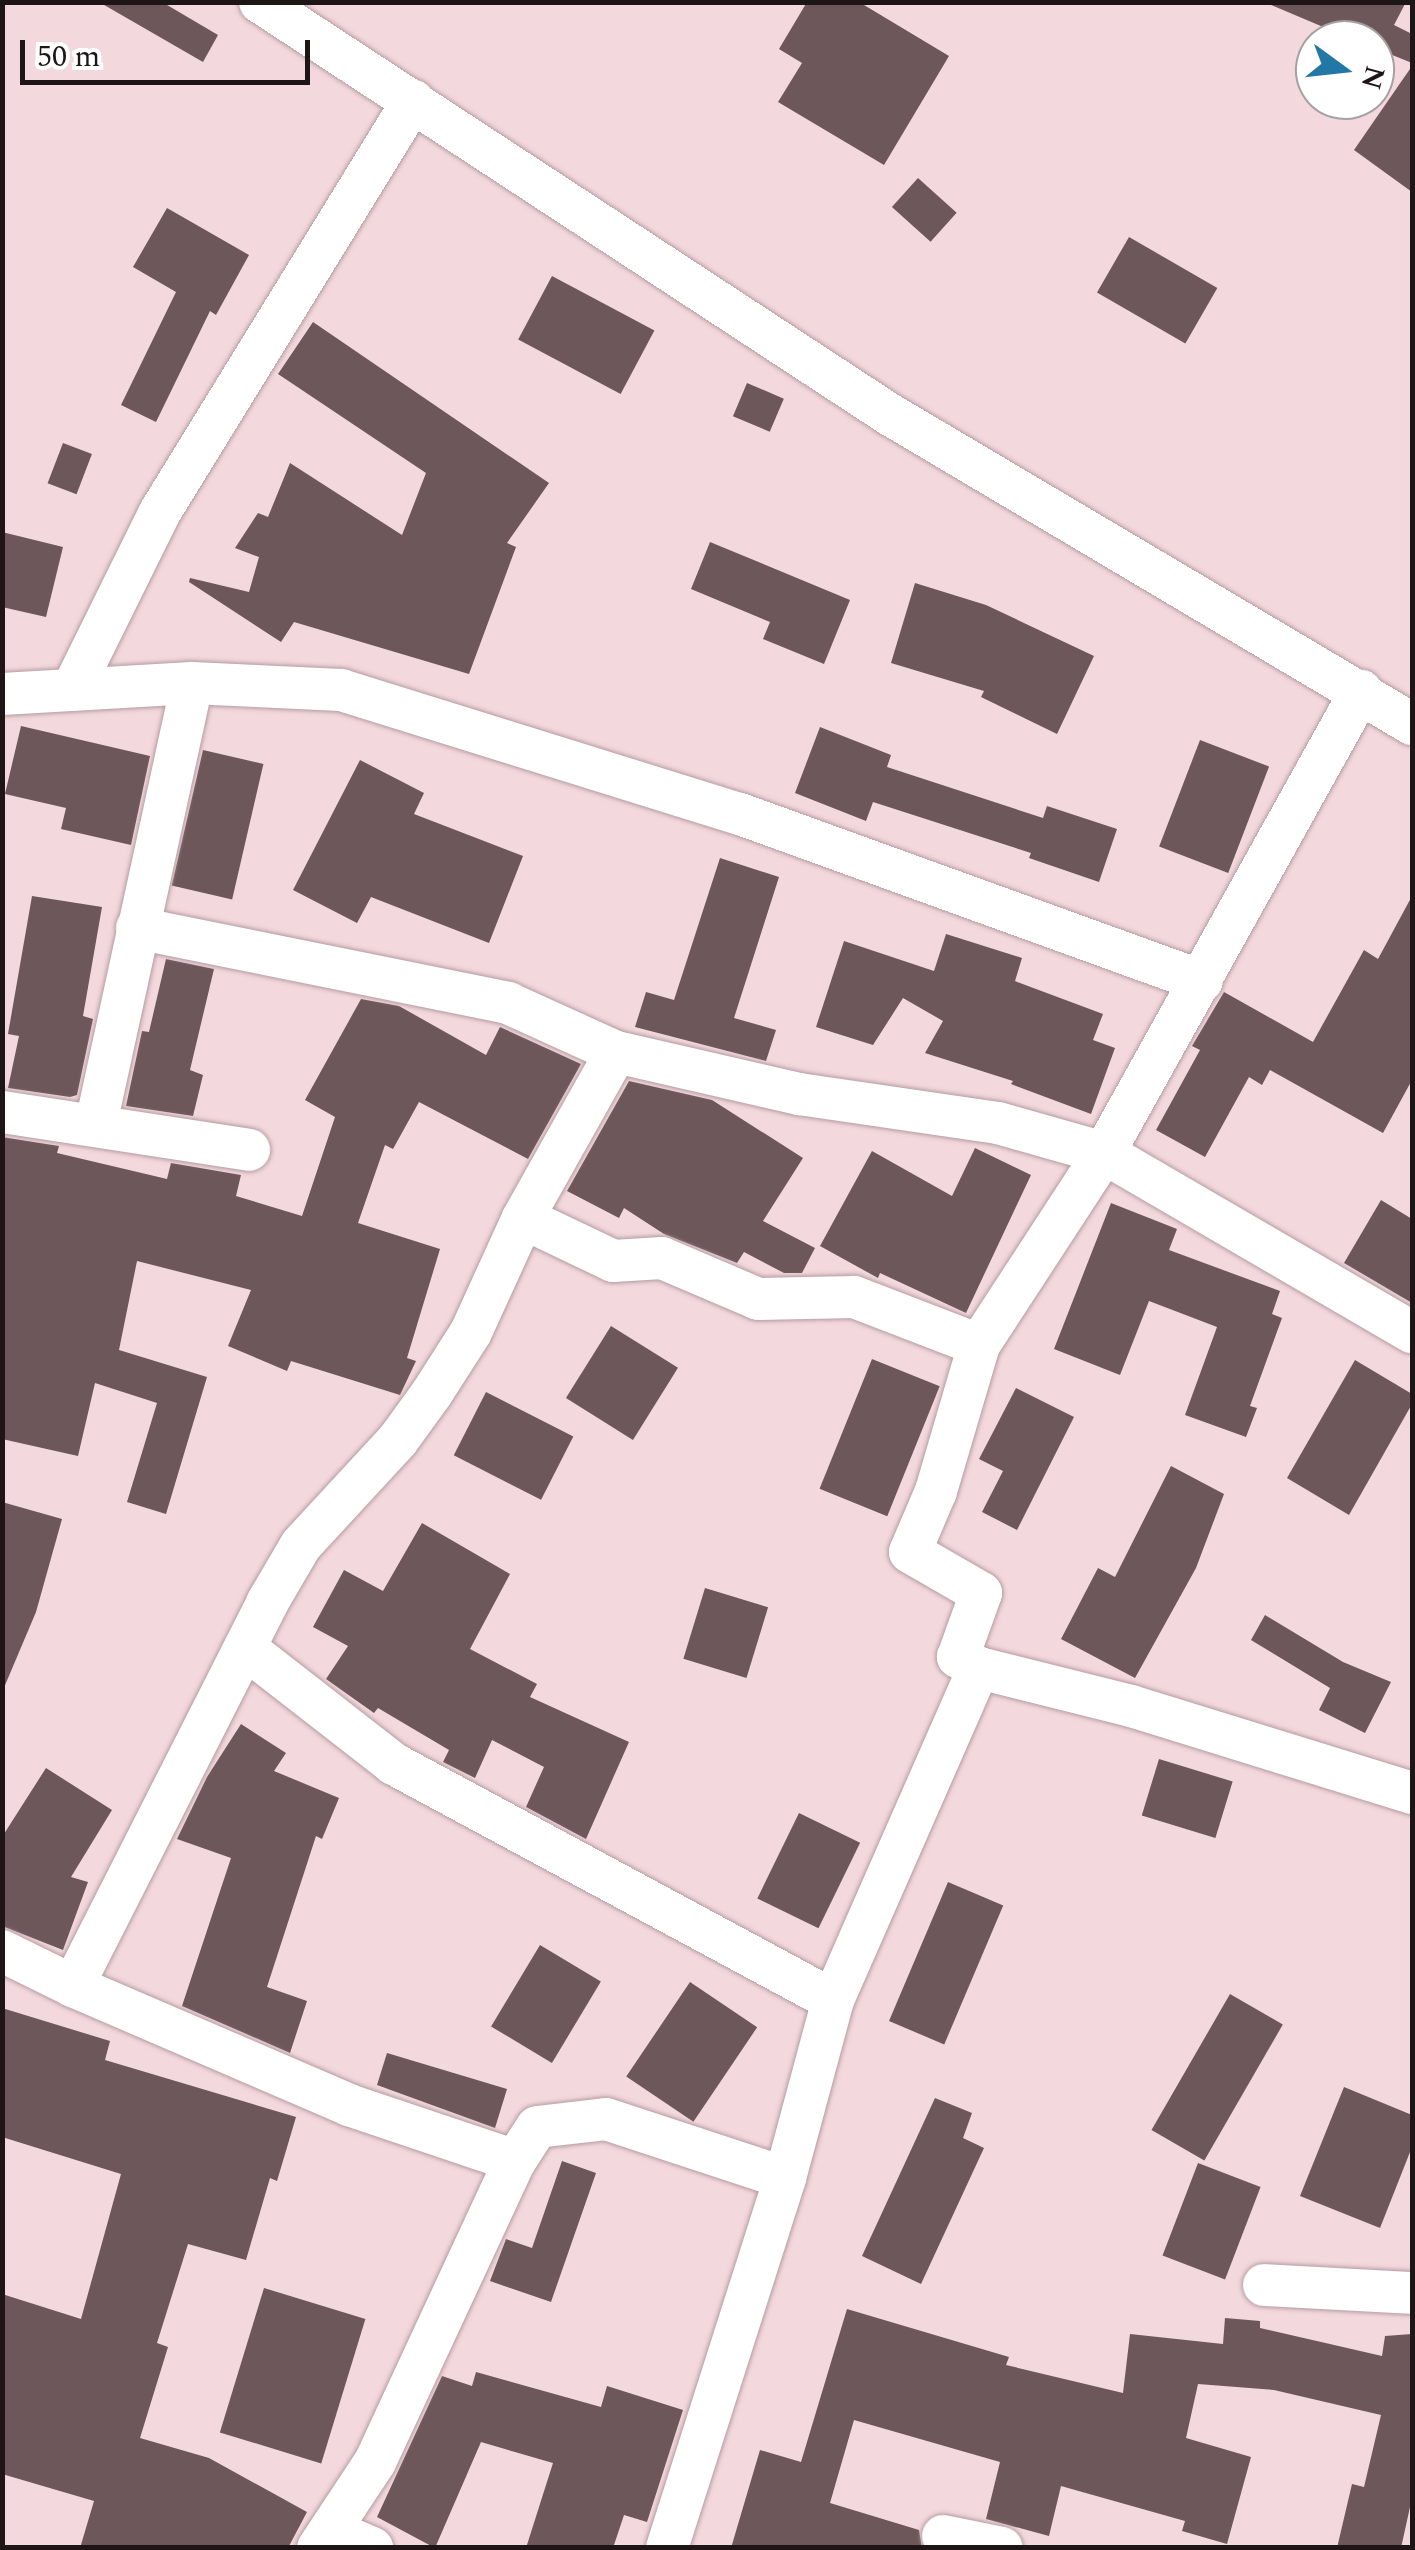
<!DOCTYPE html>
<style>
body{margin:0}
#map{position:relative;width:1415px;height:2550px;overflow:hidden;background:#f3d8dd;font-family:Spectral,serif}
div>[style]{position:absolute}
.building>*{inset:0;background:#6d575b;transform-origin:0 0}
.roads{filter:drop-shadow(0 0 2px #b59ca1) drop-shadow(0 0 2px #b59ca1)}
.minor>*{height:42px;margin:-21px;padding:0 21px;transform-origin:21px;border-radius:21px;background:#fff}
span{translate:-50% -50%;white-space:nowrap;text-align:center;line-height:1.15;-webkit-text-stroke:10px #fff;paint-order:stroke}
.frame{position:absolute;inset:0;border:5px solid #1e1517;pointer-events:none}
.north{position:absolute;left:1295px;top:20px;width:100px;height:100px;box-sizing:border-box;background:#fff;border:2px solid #a5a1a2;border-radius:50%;rotate:105deg;font-size:28px;font-weight:700;line-height:40px;text-align:center;color:#1e1517}
.north::after{content:'';display:block;margin:auto;width:35px;height:45px;background:#2377a7;clip-path:polygon(50% 0,100% 100%,50% 72%,0 100%)}
.scale{position:absolute;left:20px;top:40px;width:290px;height:45px;box-sizing:border-box;border:5px solid #1e1517;border-top:0;padding-left:12px;font-size:30px;line-height:35px;white-space:nowrap;color:#1e1517;-webkit-text-stroke:8px #fff;paint-order:stroke}
</style>
<div id="map">
<div class="building">
<div style="clip-path:polygon(99px 2px,162px 2px,218px 35px,203px 62px)"></div>
<div style="clip-path:polygon(807px 2px,859px 2px,949px 56px,884px 165px,778px 102px,802px 63px,779px 49px)"></div>
<div style="clip-path:polygon(1264px 2px,1406px 2px,1394px 25px,1412px 34px,1412px 63px,1375px 48px,1375px 40px,1354px 40px)"></div>
<div style="clip-path:polygon(1412px 66px,1412px 192px,1354px 150px)"></div>
<div style="left:918px;top:178px;width:52px;height:39px;rotate:42deg"></div>
<div style="clip-path:polygon(167px 208px,249px 255px,216px 315px,210px 311px,156px 422px,121px 405px,176px 292px,133px 267px)"></div>
<div style="left:1129px;top:237px;width:102px;height:64px;rotate:30deg"></div>
<div style="left:552px;top:276px;width:116px;height:72px;rotate:28deg"></div>
<div style="clip-path:polygon(313px 322px,549px 483px,507px 543px,516px 547px,469px 674px,294px 622px,281px 642px,189px 582px,190px 578px,249px 592px,259px 557px,235px 548px,258px 513px,268px 517px,290px 463px,402px 535px,426px 473px,278px 374px)"></div>
<div style="left:747px;top:383px;width:40px;height:36px;rotate:23deg"></div>
<div style="left:63px;top:443px;width:31px;height:43px;rotate:21deg"></div>
<div style="clip-path:polygon(2px 532px,63px 547px,46px 617px,2px 607px)"></div>
<div style="clip-path:polygon(710px 542px,850px 600px,824px 664px,763px 639px,770px 622px,691px 589px)"></div>
<div style="clip-path:polygon(915px 583px,986px 605px,1094px 656px,1057px 734px,981px 697px,984px 691px,891px 663px)"></div>
<div style="clip-path:polygon(21px 726px,150px 756px,131px 845px,61px 829px,66px 808px,5px 794px)"></div>
<div style="clip-path:polygon(820px 727px,891px 755px,887px 767px,1043px 818px,1047px 806px,1117px 829px,1099px 882px,1029px 858px,1031px 853px,873px 802px,866px 821px,795px 793px)"></div>
<div style="left:1200px;top:740px;width:74px;height:114px;rotate:21deg"></div>
<div style="left:203px;top:750px;width:62px;height:139px;rotate:13deg"></div>
<div style="clip-path:polygon(360px 760px,424px 793px,414px 814px,523px 856px,489px 943px,371px 897px,357px 923px,293px 890px)"></div>
<div style="clip-path:polygon(720px 858px,779px 877px,734px 1018px,776px 1030px,766px 1061px,635px 1027px,646px 992px,674px 1000px)"></div>
<div style="clip-path:polygon(32px 896px,102px 907px,83px 1016px,93px 1019px,77px 1095px,70px 1097px,8px 1088px,19px 1036px,8px 1034px)"></div>
<div style="clip-path:polygon(1412px 896px,1412px 1080px,1383px 1133px,1270px 1070px,1262px 1085px,1249px 1077px,1205px 1157px,1156px 1130px,1200px 1050px,1192px 1046px,1224px 992px,1313px 1042px,1364px 950px,1378px 959px)"></div>
<div style="clip-path:polygon(946px 934px,1022px 958px,1015px 981px,1103px 1014px,1093px 1040px,1115px 1048px,1091px 1114px,1011px 1084px,1013px 1081px,925px 1053px,943px 1021px,903px 998px,873px 1045px,816px 1027px,844px 941px,934px 971px)"></div>
<div style="clip-path:polygon(166px 959px,214px 969px,190px 1070px,203px 1075px,193px 1116px,126px 1106px,142px 1031px,149px 1032px)"></div>
<div style="clip-path:polygon(361px 999px,399px 1006px,486px 1055px,500px 1027px,581px 1064px,528px 1159px,419px 1102px,393px 1149px,385px 1145px,358px 1223px,440px 1249px,407px 1358px,416px 1361px,400px 1395px,291px 1361px,287px 1371px,228px 1346px,251px 1290px,137px 1261px,119px 1350px,207px 1377px,166px 1514px,127px 1502px,157px 1403px,95px 1383px,78px 1456px,2px 1439px,2px 1137px,59px 1146px,57px 1153px,167px 1179px,171px 1163px,241px 1175px,236px 1196px,302px 1216px,335px 1117px,305px 1100px)"></div>
<div style="clip-path:polygon(629px 1081px,712px 1100px,803px 1158px,763px 1221px,815px 1248px,802px 1273px,784px 1273px,744px 1252px,737px 1263px,664px 1234px,624px 1208px,619px 1218px,567px 1191px)"></div>
<div style="clip-path:polygon(975px 1148px,1031px 1175px,966px 1313px,880px 1273px,878px 1278px,820px 1246px,872px 1151px,952px 1196px)"></div>
<div style="clip-path:polygon(1381px 1200px,1412px 1219px,1412px 1303px,1344px 1263px)"></div>
<div style="clip-path:polygon(1111px 1203px,1177px 1229px,1169px 1250px,1280px 1291px,1272px 1314px,1282px 1318px,1250px 1406px,1257px 1408px,1246px 1437px,1185px 1415px,1217px 1327px,1149px 1301px,1120px 1375px,1054px 1349px)"></div>
<div style="left:611px;top:1326px;width:79px;height:85px;rotate:32deg"></div>
<div style="left:872px;top:1359px;width:73px;height:140px;rotate:22deg"></div>
<div style="clip-path:polygon(1355px 1360px,1412px 1394px,1412px 1404px,1349px 1515px,1287px 1478px)"></div>
<div style="clip-path:polygon(1016px 1388px,1074px 1417px,1017px 1530px,982px 1512px,1003px 1471px,979px 1459px)"></div>
<div style="left:486px;top:1392px;width:98px;height:71px;rotate:27deg"></div>
<div style="clip-path:polygon(1171px 1466px,1224px 1494px,1196px 1568px,1135px 1678px,1061px 1639px,1098px 1568px,1115px 1577px)"></div>
<div style="clip-path:polygon(2px 1502px,62px 1519px,36px 1612px,3px 1690px)"></div>
<div style="clip-path:polygon(422px 1523px,510px 1574px,470px 1649px,537px 1684px,530px 1697px,629px 1742px,586px 1839px,526px 1807px,544px 1767px,492px 1740px,475px 1778px,443px 1762px,449px 1750px,378px 1708px,374px 1713px,326px 1679px,348px 1646px,313px 1627px,344px 1570px,383px 1591px)"></div>
<div style="left:705px;top:1588px;width:66px;height:74px;rotate:17deg"></div>
<div style="clip-path:polygon(1265px 1615px,1343px 1662px,1391px 1682px,1365px 1733px,1319px 1710px,1330px 1688px,1251px 1640px)"></div>
<div style="clip-path:polygon(241px 1724px,286px 1753px,274px 1771px,339px 1798px,322px 1839px,316px 1836px,267px 1987px,307px 2001px,290px 2053px,182px 2006px,231px 1858px,177px 1839px,207px 1777px)"></div>
<div style="left:1159px;top:1759px;width:77px;height:59px;rotate:17deg"></div>
<div style="clip-path:polygon(46px 1768px,112px 1810px,71px 1877px,88px 1882px,63px 1950px,2px 1926px,2px 1837px)"></div>
<div style="left:799px;top:1813px;width:68px;height:95px;rotate:26deg"></div>
<div style="left:948px;top:1882px;width:60px;height:151px;rotate:23deg"></div>
<div style="left:540px;top:1945px;width:71px;height:95px;rotate:31deg"></div>
<div style="left:690px;top:1982px;width:81px;height:114px;rotate:34deg"></div>
<div style="left:1230px;top:1994px;width:61px;height:157px;rotate:30deg"></div>
<div style="clip-path:polygon(2px 2008px,110px 2041px,105px 2060px,296px 2117px,277px 2181px,270px 2178px,246px 2260px,188px 2244px,157px 2343px,168px 2347px,140px 2438px,209px 2458px,307px 2512px,288px 2548px,80px 2548px,94px 2501px,2px 2474px,2px 2294px,81px 2319px,121px 2174px,2px 2137px)"></div>
<div style="clip-path:polygon(387px 2053px,507px 2089px,495px 2128px,377px 2085px)"></div>
<div style="clip-path:polygon(1344px 2087px,1412px 2115px,1412px 2147px,1380px 2228px,1300px 2196px)"></div>
<div style="clip-path:polygon(935px 2098px,972px 2113px,963px 2138px,984px 2148px,921px 2284px,862px 2256px)"></div>
<div style="clip-path:polygon(562px 2161px,596px 2173px,551px 2302px,490px 2281px,506px 2239px,532px 2248px)"></div>
<div style="left:1198px;top:2163px;width:67px;height:99px;rotate:21deg"></div>
<div style="left:264px;top:2288px;width:106px;height:151px;rotate:17deg"></div>
<div style="clip-path:polygon(847px 2309px,1009px 2357px,1006px 2365px,1123px 2393px,1130px 2334px,1223px 2344px,1225px 2318px,1260px 2321px,1260px 2328px,1382px 2356px,1385px 2336px,1412px 2334px,1412px 2498px,1401px 2548px,1337px 2548px,1352px 2484px,1364px 2487px,1381px 2415px,1274px 2390px,1198px 2384px,1186px 2438px,1251px 2457px,1227px 2544px,1182px 2531px,1185px 2521px,1061px 2486px,1049px 2536px,986px 2519px,1000px 2462px,854px 2420px,830px 2503px,919px 2530px,922px 2548px,731px 2548px,760px 2450px,801px 2462px)"></div>
<div style="clip-path:polygon(476px 2372px,601px 2407px,607px 2386px,683px 2410px,647px 2522px,624px 2515px,613px 2548px,526px 2548px,553px 2463px,481px 2442px,435px 2548px,377px 2517px,442px 2376px,472px 2386px)"></div>
</div>
<div class="roads">
<div class="minor">
<div style="left:260px;top:2px;width:752px;rotate:33.23deg"></div>
<div style="left:889px;top:414px;width:608px;rotate:30.66deg"></div>
<div style="left:72px;top:690px;width:199px;rotate:-63.7deg"></div>
<div style="left:160px;top:512px;width:483px;rotate:-58.4deg"></div>
<div style="left:2px;top:694px;width:190px;rotate:-3.3deg"></div>
<div style="left:192px;top:683px;width:149px;rotate:2.7deg"></div>
<div style="left:341px;top:690px;width:418px;rotate:17.3deg"></div>
<div style="left:740px;top:814px;width:491px;rotate:19.9deg"></div>
<div style="left:137px;top:928px;width:379px;rotate:11.4deg"></div>
<div style="left:508px;top:1003px;width:119px;rotate:24.4deg"></div>
<div style="left:616px;top:1052px;width:188px;rotate:12.9deg"></div>
<div style="left:799px;top:1094px;width:201px;rotate:8.3deg"></div>
<div style="left:998px;top:1123px;width:110px;rotate:15.8deg"></div>
<div style="left:1104px;top:1153px;width:356px;rotate:30.2deg"></div>
<div style="left:2px;top:1112px;width:250px;rotate:8.7deg"></div>
<div style="left:96px;top:1124px;width:451px;rotate:-77.7deg"></div>
<div style="left:523px;top:1218px;width:100px;rotate:25.5deg"></div>
<div style="left:613px;top:1261px;width:49px;rotate:-3.5deg"></div>
<div style="left:662px;top:1258px;width:104px;rotate:23.1deg"></div>
<div style="left:758px;top:1299px;width:96px;rotate:-1.2deg"></div>
<div style="left:854px;top:1297px;width:134px;rotate:21deg"></div>
<div style="left:245px;top:1648px;width:189px;rotate:37.9deg"></div>
<div style="left:394px;top:1764px;width:498px;rotate:28.3deg"></div>
<div style="left:979px;top:1668px;width:157px;rotate:14deg"></div>
<div style="left:1131px;top:1706px;width:294px;rotate:17.2deg"></div>
<div style="left:2px;top:1951px;width:79px;rotate:26.2deg"></div>
<div style="left:73px;top:1986px;width:301px;rotate:23.3deg"></div>
<div style="left:349px;top:2105px;width:175px;rotate:18.6deg"></div>
<div style="left:73px;top:1986px;width:429px;rotate:-63.1deg"></div>
<div style="left:267px;top:1603px;width:67px;rotate:-59.6deg"></div>
<div style="left:301px;top:1545px;width:143px;rotate:-47.3deg"></div>
<div style="left:398px;top:1440px;width:58px;rotate:-54.1deg"></div>
<div style="left:432px;top:1393px;width:72px;rotate:-57.4deg"></div>
<div style="left:471px;top:1332px;width:125px;rotate:-65.5deg"></div>
<div style="left:523px;top:1218px;width:190px;rotate:-60.7deg"></div>
<div style="left:1264px;top:2285px;width:148px;rotate:3.1deg"></div>
<div style="left:330px;top:2530px;width:46px;rotate:23.2deg"></div>
<div style="left:943px;top:2536px;width:60px;rotate:11.5deg"></div>
<div style="left:318px;top:2548px;width:103px;rotate:-56.5deg"></div>
<div style="left:375px;top:2462px;width:332px;rotate:-65.1deg"></div>
<div style="left:515px;top:2161px;width:40px;rotate:-57.1deg"></div>
<div style="left:537px;top:2127px;width:69px;rotate:-6.6deg"></div>
<div style="left:606px;top:2119px;width:188px;rotate:18.2deg"></div>
<div style="left:667px;top:2548px;width:388px;rotate:-72.3deg"></div>
<div style="left:785px;top:2178px;width:184px;rotate:-74.9deg"></div>
<div style="left:833px;top:2000px;width:363px;rotate:-66.3deg"></div>
<div style="left:979px;top:1668px;width:24px;rotate:-152deg"></div>
<div style="left:958px;top:1657px;width:68px;rotate:-70.2deg"></div>
<div style="left:981px;top:1593px;width:82px;rotate:-150deg"></div>
<div style="left:910px;top:1552px;width:66px;rotate:-66.9deg"></div>
<div style="left:936px;top:1491px;width:152px;rotate:-73.6deg"></div>
<div style="left:979px;top:1345px;width:229px;rotate:-56.9deg"></div>
<div style="left:1104px;top:1153px;width:529px;rotate:-60.91deg"></div>
</div>
</div>
<div class="frame"></div>
<div class="north">N</div>
<div class="scale">50 m</div>
</div>
